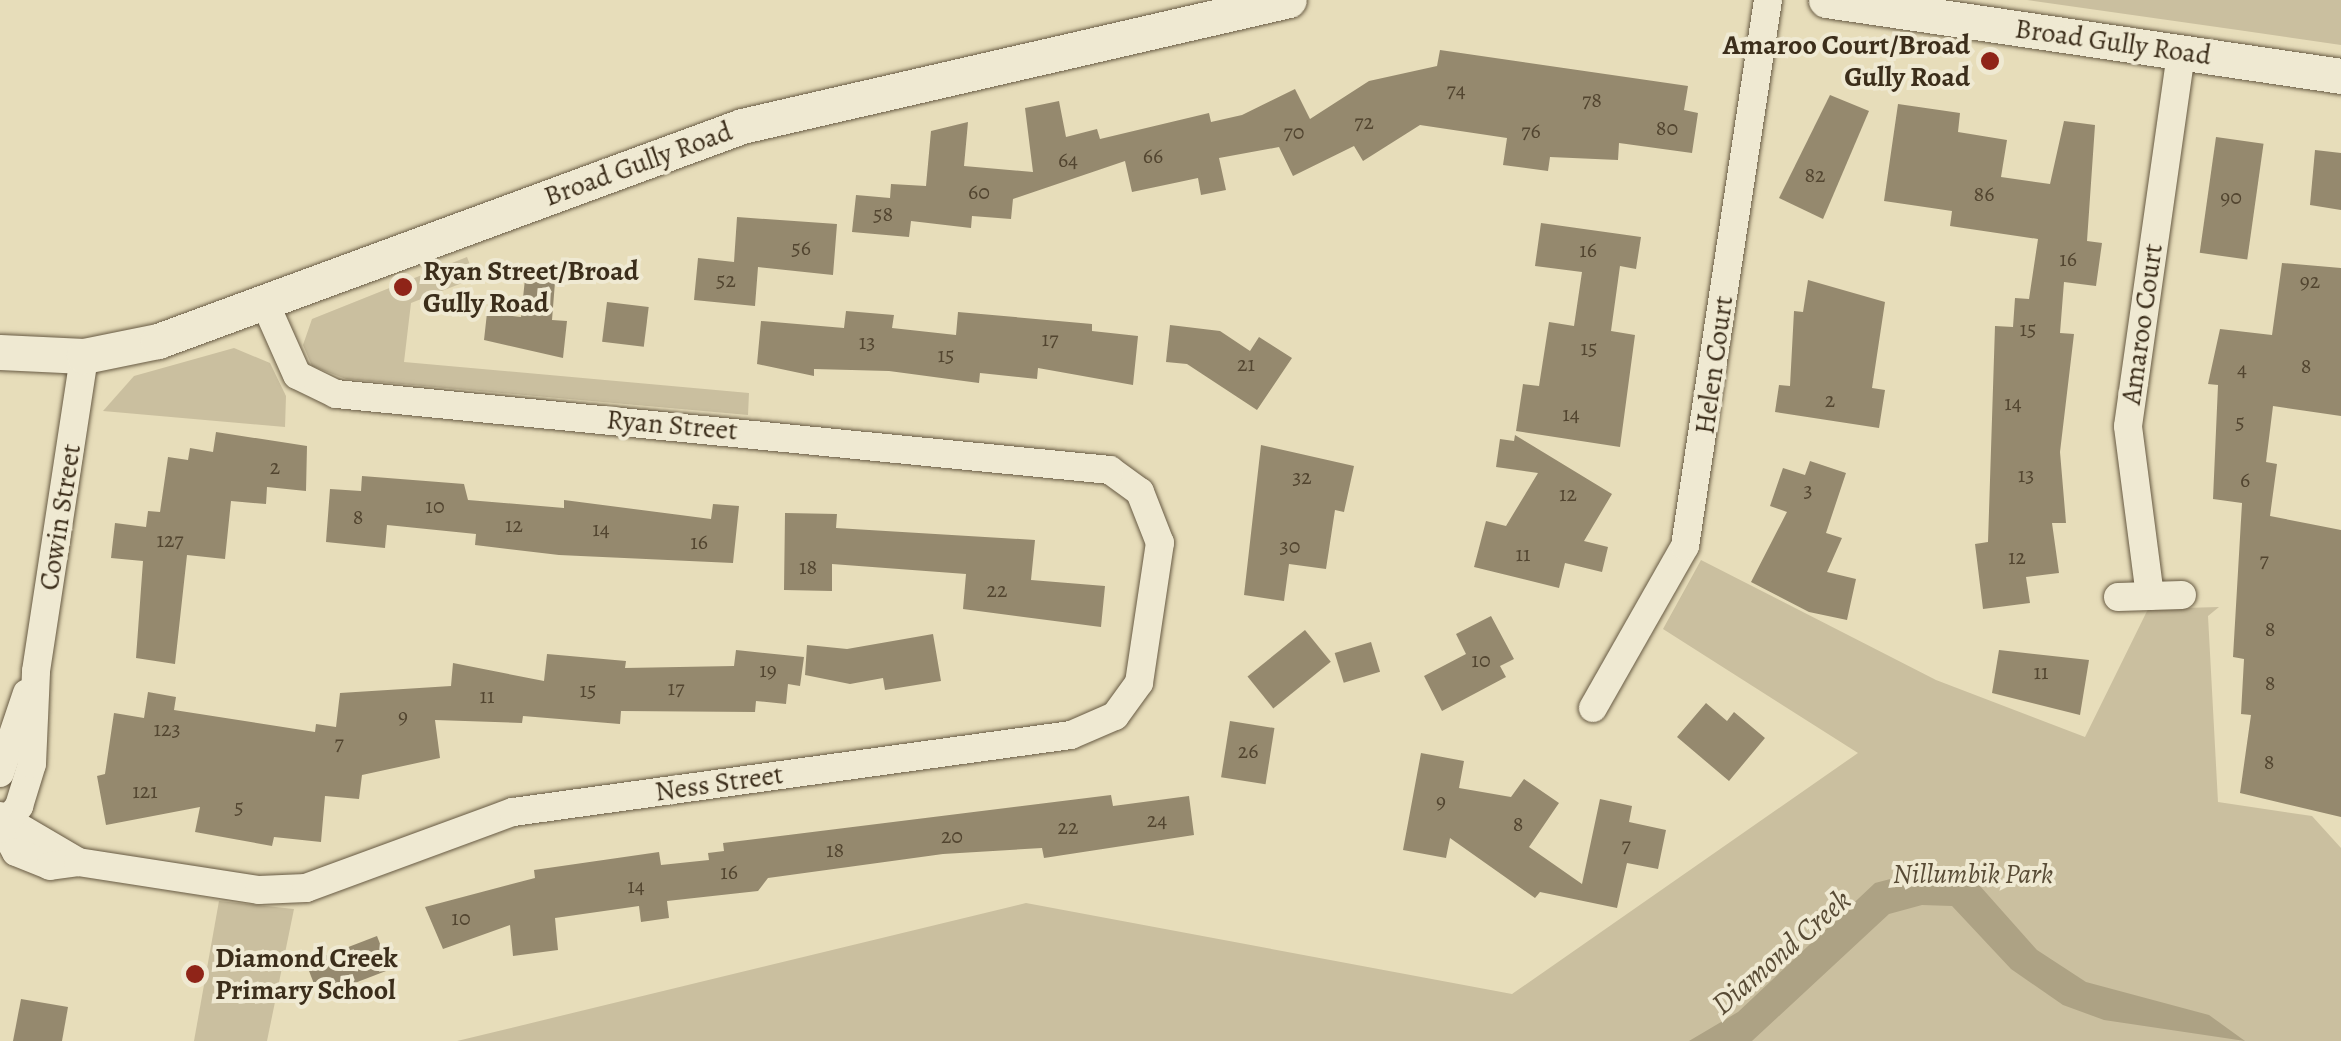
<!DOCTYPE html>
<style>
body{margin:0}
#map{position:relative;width:2341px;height:1041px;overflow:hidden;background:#e7ddba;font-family:Alegreya,serif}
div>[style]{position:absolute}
.green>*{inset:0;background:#cabf9f}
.water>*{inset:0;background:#ada284}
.building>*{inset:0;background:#95896e;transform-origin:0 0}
.roads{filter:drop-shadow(0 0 2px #675a43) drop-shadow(0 0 2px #675a43)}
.minor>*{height:28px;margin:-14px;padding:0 14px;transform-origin:14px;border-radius:14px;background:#efe9d2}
.tertiary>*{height:35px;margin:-17.5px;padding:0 17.5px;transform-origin:17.5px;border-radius:17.5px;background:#efe9d2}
.dots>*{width:28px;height:28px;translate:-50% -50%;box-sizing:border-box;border:5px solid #efe9d2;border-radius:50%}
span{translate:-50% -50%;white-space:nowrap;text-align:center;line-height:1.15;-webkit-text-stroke:8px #efe9d2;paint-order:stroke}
.number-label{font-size:22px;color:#524530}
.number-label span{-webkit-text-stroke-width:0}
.street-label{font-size:28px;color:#3c2e1b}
.poi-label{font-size:28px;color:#3c2e1b;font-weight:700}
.right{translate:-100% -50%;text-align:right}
.left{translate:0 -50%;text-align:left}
.park-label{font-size:28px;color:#584b35;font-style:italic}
.water-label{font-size:30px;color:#584b35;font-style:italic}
</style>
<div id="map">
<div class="green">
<div style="clip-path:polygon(2027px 0,2341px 0,2341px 45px,2238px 30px)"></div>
<div style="clip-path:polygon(467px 257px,475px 278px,411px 303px,404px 362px,749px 393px,748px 415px,346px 379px,312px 366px,303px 345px,312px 319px)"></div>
<div style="clip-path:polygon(234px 348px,270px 363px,286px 396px,285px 427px,103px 411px,134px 376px)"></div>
<div style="clip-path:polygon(1701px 560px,1936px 680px,2085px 737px,2148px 609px,2219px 607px,2208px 616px,2218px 802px,2312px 816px,2341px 848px,2341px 1041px,457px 1041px,1026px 903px,1512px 994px,1858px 753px,1663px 629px)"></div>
<div style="clip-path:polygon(219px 901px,294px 909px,267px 1041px,194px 1041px)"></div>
</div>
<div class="water">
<div style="clip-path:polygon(1921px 871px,1980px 886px,2037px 950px,2086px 982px,2209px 1015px,2245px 1041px,2104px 1020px,2063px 1005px,2011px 969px,1952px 906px,1922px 905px,1889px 914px,1752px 1041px,1689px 1041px,1738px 1012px,1875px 883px)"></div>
</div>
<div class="building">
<div style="clip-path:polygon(1440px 50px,1688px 86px,1684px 110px,1698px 113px,1692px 153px,1619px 143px,1618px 160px,1550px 157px,1548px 171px,1503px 165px,1507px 138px,1420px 125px,1363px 161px,1354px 146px,1293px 176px,1279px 147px,1219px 158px,1226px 190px,1201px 195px,1198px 178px,1132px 192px,1125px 161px,1013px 199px,1011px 219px,972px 216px,971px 228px,911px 221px,909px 237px,852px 232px,856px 195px,890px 198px,891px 184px,926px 186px,931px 131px,968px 122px,964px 166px,1033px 172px,1025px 108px,1059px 101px,1066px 137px,1097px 129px,1100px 139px,1209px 113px,1211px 122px,1242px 115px,1295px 89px,1310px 119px,1369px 81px,1437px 66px)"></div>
<div style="clip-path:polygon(1830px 95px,1869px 111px,1823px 219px,1779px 198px)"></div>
<div style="clip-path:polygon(1898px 104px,1960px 113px,1958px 132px,2007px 140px,2001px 177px,2050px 184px,2064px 121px,2095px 125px,2087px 241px,2102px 243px,2096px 286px,2064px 282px,2060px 333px,2074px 334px,2060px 452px,2066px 523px,2052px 523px,2059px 573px,2026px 577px,2030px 603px,1983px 609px,1975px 544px,1988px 542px,1995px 326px,2013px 327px,2015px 298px,2029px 299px,2038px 239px,1950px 226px,1952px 211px,1884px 201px)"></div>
<div style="left:2216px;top:137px;width:48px;height:117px;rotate:8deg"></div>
<div style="clip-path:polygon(2315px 150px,2341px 153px,2341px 210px,2310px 205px)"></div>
<div style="clip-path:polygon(737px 217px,837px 224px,833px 275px,758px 267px,755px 306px,694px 300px,698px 258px,734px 262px)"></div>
<div style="clip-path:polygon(1541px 223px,1641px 237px,1636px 269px,1620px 266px,1611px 331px,1635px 335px,1620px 447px,1516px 431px,1523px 384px,1539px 386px,1549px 322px,1574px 326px,1582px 272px,1535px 266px)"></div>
<div style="clip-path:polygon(2282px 263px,2341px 268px,2341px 416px,2273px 406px,2266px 462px,2277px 464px,2270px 516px,2341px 530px,2341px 817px,2240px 793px,2251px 715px,2241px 714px,2244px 659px,2233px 657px,2242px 503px,2213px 499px,2218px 385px,2208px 384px,2220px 329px,2272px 335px)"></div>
<div style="clip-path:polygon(525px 279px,555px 282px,552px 320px,567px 321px,563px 358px,484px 340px,487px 313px,521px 317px)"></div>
<div style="clip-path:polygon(1808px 280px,1885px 302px,1872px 388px,1885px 390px,1879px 428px,1775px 412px,1779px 385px,1790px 386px,1794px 311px,1803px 312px)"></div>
<div style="left:607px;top:302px;width:42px;height:40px;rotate:7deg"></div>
<div style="clip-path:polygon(846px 311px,894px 315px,892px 328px,956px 335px,958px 312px,1092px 324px,1092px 331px,1138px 336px,1133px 385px,1038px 368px,1037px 379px,980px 373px,979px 383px,889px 371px,814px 369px,814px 376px,757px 364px,761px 321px,844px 328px)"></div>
<div style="clip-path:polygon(1170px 325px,1220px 331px,1250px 351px,1259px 337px,1292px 358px,1257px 410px,1187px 364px,1166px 362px)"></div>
<div style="clip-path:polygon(216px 432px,307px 446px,306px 491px,267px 487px,266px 504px,231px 501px,225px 559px,187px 555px,175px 664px,136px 658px,143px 561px,111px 558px,115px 523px,146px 527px,148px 511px,160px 512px,168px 457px,188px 460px,190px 448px,213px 452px)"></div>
<div style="clip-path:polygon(1515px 435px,1612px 494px,1584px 541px,1608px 547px,1602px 572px,1565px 563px,1559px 588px,1474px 567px,1486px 521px,1506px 526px,1538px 473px,1496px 467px,1500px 439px,1514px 441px)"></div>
<div style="clip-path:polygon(1261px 445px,1354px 466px,1344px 512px,1335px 510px,1326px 569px,1289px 564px,1284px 601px,1244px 595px)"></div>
<div style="clip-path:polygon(1810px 461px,1846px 473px,1826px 533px,1842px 538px,1827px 572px,1856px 579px,1847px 620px,1809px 612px,1751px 582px,1787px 512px,1770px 506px,1783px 468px,1805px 475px)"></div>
<div style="clip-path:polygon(362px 476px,464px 484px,468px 500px,564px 508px,564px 500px,711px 519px,713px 504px,739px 506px,733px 563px,559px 555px,475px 545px,476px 534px,387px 525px,385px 548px,326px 542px,330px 489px,361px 491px)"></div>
<div style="clip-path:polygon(785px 513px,837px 514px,836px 528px,1035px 540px,1031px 580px,1105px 586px,1101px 627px,963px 609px,966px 574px,832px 564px,832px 591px,784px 590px)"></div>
<div style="clip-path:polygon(1491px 616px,1514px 659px,1500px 666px,1506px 677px,1442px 711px,1424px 676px,1466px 654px,1456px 634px)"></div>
<div style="left:1305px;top:630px;width:41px;height:74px;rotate:51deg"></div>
<div style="clip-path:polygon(933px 634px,941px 681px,885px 690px,883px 678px,850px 684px,805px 675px,807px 645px,847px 649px)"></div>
<div style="left:1371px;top:642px;width:31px;height:38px;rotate:73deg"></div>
<div style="clip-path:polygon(736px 650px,804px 657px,800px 686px,788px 684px,786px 704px,756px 701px,755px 712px,621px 711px,620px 724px,523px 716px,522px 723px,435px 720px,440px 758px,362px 775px,359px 799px,325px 796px,321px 842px,274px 837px,272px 846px,195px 832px,200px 807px,106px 825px,97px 776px,105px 774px,114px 713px,144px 718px,148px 692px,176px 697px,174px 710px,315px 732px,316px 724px,336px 727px,340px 693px,451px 686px,453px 663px,544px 681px,547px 654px,626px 661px,625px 668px,734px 666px)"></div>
<div style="clip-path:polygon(1999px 650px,2089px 660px,2080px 715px,1992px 693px)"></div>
<div style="clip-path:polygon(1706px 703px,1727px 721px,1734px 712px,1765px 738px,1729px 781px,1677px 737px)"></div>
<div style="left:1230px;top:721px;width:45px;height:57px;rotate:9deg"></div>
<div style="clip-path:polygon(1421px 753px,1464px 761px,1459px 788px,1511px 797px,1524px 779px,1559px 803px,1529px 847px,1582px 884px,1600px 799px,1632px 806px,1629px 822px,1666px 830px,1658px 869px,1627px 863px,1617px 908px,1540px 892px,1535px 898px,1450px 838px,1446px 858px,1403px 850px)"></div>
<div style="clip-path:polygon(1111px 795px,1113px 806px,1189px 796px,1194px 835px,1044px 858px,1042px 848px,943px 854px,768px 878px,758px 891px,667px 901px,669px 918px,641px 922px,639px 906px,555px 918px,558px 950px,513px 956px,510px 925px,443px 949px,425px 907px,535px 878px,534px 870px,659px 852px,661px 865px,709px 860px,708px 853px,724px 851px,723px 843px)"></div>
<div style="left:377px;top:936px;width:36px;height:76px;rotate:69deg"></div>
<div style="clip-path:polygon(21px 999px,68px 1007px,62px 1041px,13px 1041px)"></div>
</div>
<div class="roads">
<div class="minor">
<div style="left:2150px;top:596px;width:171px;rotate:-97.4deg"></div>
<div style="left:2128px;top:426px;width:377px;rotate:-81.9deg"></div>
<div style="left:2118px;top:597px;width:64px;rotate:-1.8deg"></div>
<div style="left:1593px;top:708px;width:186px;rotate:-60.4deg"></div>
<div style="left:1685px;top:546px;width:552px;rotate:-81.36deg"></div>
<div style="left:0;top:773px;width:84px;rotate:-71.4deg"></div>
<div style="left:0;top:816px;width:91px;rotate:30.5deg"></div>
<div style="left:0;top:823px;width:33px;rotate:61deg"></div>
<div style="left:16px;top:852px;width:37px;rotate:22deg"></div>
<div style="left:50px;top:866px;width:28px;rotate:-8deg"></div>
<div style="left:78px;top:862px;width:183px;rotate:8.8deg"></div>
<div style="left:259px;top:890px;width:47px;rotate:-2.4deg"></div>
<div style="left:306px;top:888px;width:221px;rotate:-20.2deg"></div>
<div style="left:513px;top:812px;width:563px;rotate:-7.86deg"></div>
<div style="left:1071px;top:735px;width:48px;rotate:-23.4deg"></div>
<div style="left:1115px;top:716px;width:41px;rotate:-54deg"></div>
<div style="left:1139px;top:683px;width:142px;rotate:-81.5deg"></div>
<div style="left:1160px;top:543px;width:55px;rotate:-111.4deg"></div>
<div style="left:1140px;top:492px;width:37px;rotate:-144deg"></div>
<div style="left:1110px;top:470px;width:778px;rotate:-174.39deg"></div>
<div style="left:336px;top:394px;width:43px;rotate:-154deg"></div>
<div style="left:297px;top:375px;width:79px;rotate:-114deg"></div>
<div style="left:0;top:829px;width:30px;rotate:-50deg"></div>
<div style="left:19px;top:806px;width:44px;rotate:-72.8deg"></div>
<div style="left:32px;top:764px;width:93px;rotate:-87.5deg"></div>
<div style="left:36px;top:671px;width:319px;rotate:-81.3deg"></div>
</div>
<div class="tertiary">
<div style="left:1826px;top:0;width:521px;rotate:8.39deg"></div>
<div style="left:0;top:352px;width:84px;rotate:2.7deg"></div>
<div style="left:84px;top:356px;width:76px;rotate:-11.5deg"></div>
<div style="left:158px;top:341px;width:622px;rotate:-20.21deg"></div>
<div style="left:742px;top:126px;width:561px;rotate:-12.97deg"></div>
</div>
</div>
<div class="dots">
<div style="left:1990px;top:61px;background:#8f2418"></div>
<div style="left:403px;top:287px;background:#8f2418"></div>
<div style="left:195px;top:974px;background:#8f2418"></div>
</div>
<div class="number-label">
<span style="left:1456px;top:91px">74</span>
<span style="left:1592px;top:101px">78</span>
<span style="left:1364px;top:123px">72</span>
<span style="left:1667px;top:129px">80</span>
<span style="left:1531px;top:132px">76</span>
<span style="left:1294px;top:133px">70</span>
<span style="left:1153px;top:157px">66</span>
<span style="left:1068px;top:161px">64</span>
<span style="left:1815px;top:176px">82</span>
<span style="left:979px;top:193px">60</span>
<span style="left:1984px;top:195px">86</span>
<span style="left:2231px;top:198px">90</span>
<span style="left:883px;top:215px">58</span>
<span style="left:801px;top:249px">56</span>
<span style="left:1588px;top:251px">16</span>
<span style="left:2068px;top:260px">16</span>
<span style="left:726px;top:281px">52</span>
<span style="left:2310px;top:282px">92</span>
<span style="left:2028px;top:330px">15</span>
<span style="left:1050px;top:340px">17</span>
<span style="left:867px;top:343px">13</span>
<span style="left:1589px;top:349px">15</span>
<span style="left:946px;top:356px">15</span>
<span style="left:1246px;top:365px">21</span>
<span style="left:2306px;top:367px">8</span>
<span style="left:2242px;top:370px">4</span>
<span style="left:1830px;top:401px">2</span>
<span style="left:2013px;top:404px">14</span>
<span style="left:1571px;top:415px">14</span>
<span style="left:2240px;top:423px">5</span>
<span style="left:275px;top:468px">2</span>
<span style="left:2026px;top:476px">13</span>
<span style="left:1302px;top:478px">32</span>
<span style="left:2245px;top:481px">6</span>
<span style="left:1808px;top:491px">3</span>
<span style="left:1568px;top:495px">12</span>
<span style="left:435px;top:507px">10</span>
<span style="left:358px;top:518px">8</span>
<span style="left:514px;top:526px">12</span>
<span style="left:601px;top:530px">14</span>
<span style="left:170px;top:541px">127</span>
<span style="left:699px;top:543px">16</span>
<span style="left:1290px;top:547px">30</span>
<span style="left:1523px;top:555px">11</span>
<span style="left:2017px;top:558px">12</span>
<span style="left:2264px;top:561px">7</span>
<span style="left:808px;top:568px">18</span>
<span style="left:997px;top:591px">22</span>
<span style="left:2270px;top:630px">8</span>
<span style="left:1481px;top:661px">10</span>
<span style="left:768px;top:671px">19</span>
<span style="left:2041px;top:673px">11</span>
<span style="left:2270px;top:684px">8</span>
<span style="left:676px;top:689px">17</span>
<span style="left:588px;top:691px">15</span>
<span style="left:487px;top:697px">11</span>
<span style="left:403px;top:717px">9</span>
<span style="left:167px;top:730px">123</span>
<span style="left:339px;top:744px">7</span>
<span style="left:1248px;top:752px">26</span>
<span style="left:2269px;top:763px">8</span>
<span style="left:145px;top:792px">121</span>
<span style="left:1441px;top:802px">9</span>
<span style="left:239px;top:808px">5</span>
<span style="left:1157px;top:821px">24</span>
<span style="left:1518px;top:825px">8</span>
<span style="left:1068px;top:828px">22</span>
<span style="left:952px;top:837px">20</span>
<span style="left:1626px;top:846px">7</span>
<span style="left:835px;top:851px">18</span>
<span style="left:729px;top:873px">16</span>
<span style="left:636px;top:887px">14</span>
<span style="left:461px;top:919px">10</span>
</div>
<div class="street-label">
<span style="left:2113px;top:42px;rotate:8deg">Broad Gully Road</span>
<span style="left:638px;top:164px;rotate:-20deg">Broad Gully Road</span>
<span style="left:2142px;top:324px;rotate:-82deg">Amaroo Court</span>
<span style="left:1714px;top:365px;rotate:-82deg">Helen Court</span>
<span style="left:672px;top:425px;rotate:5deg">Ryan Street</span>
<span style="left:60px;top:517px;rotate:-81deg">Cowin Street</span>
<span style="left:719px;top:783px;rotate:-8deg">Ness Street</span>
</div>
<div class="poi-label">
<span class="right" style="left:1970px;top:61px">Amaroo Court/Broad<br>Gully Road</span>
<span class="left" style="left:423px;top:287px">Ryan Street/Broad<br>Gully Road</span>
<span class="left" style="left:215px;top:974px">Diamond Creek<br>Primary School</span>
</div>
<div class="park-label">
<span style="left:1973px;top:874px">Nillumbik Park</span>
</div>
<div class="water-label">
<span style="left:1781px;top:952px;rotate:-41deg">Diamond Creek</span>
</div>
</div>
